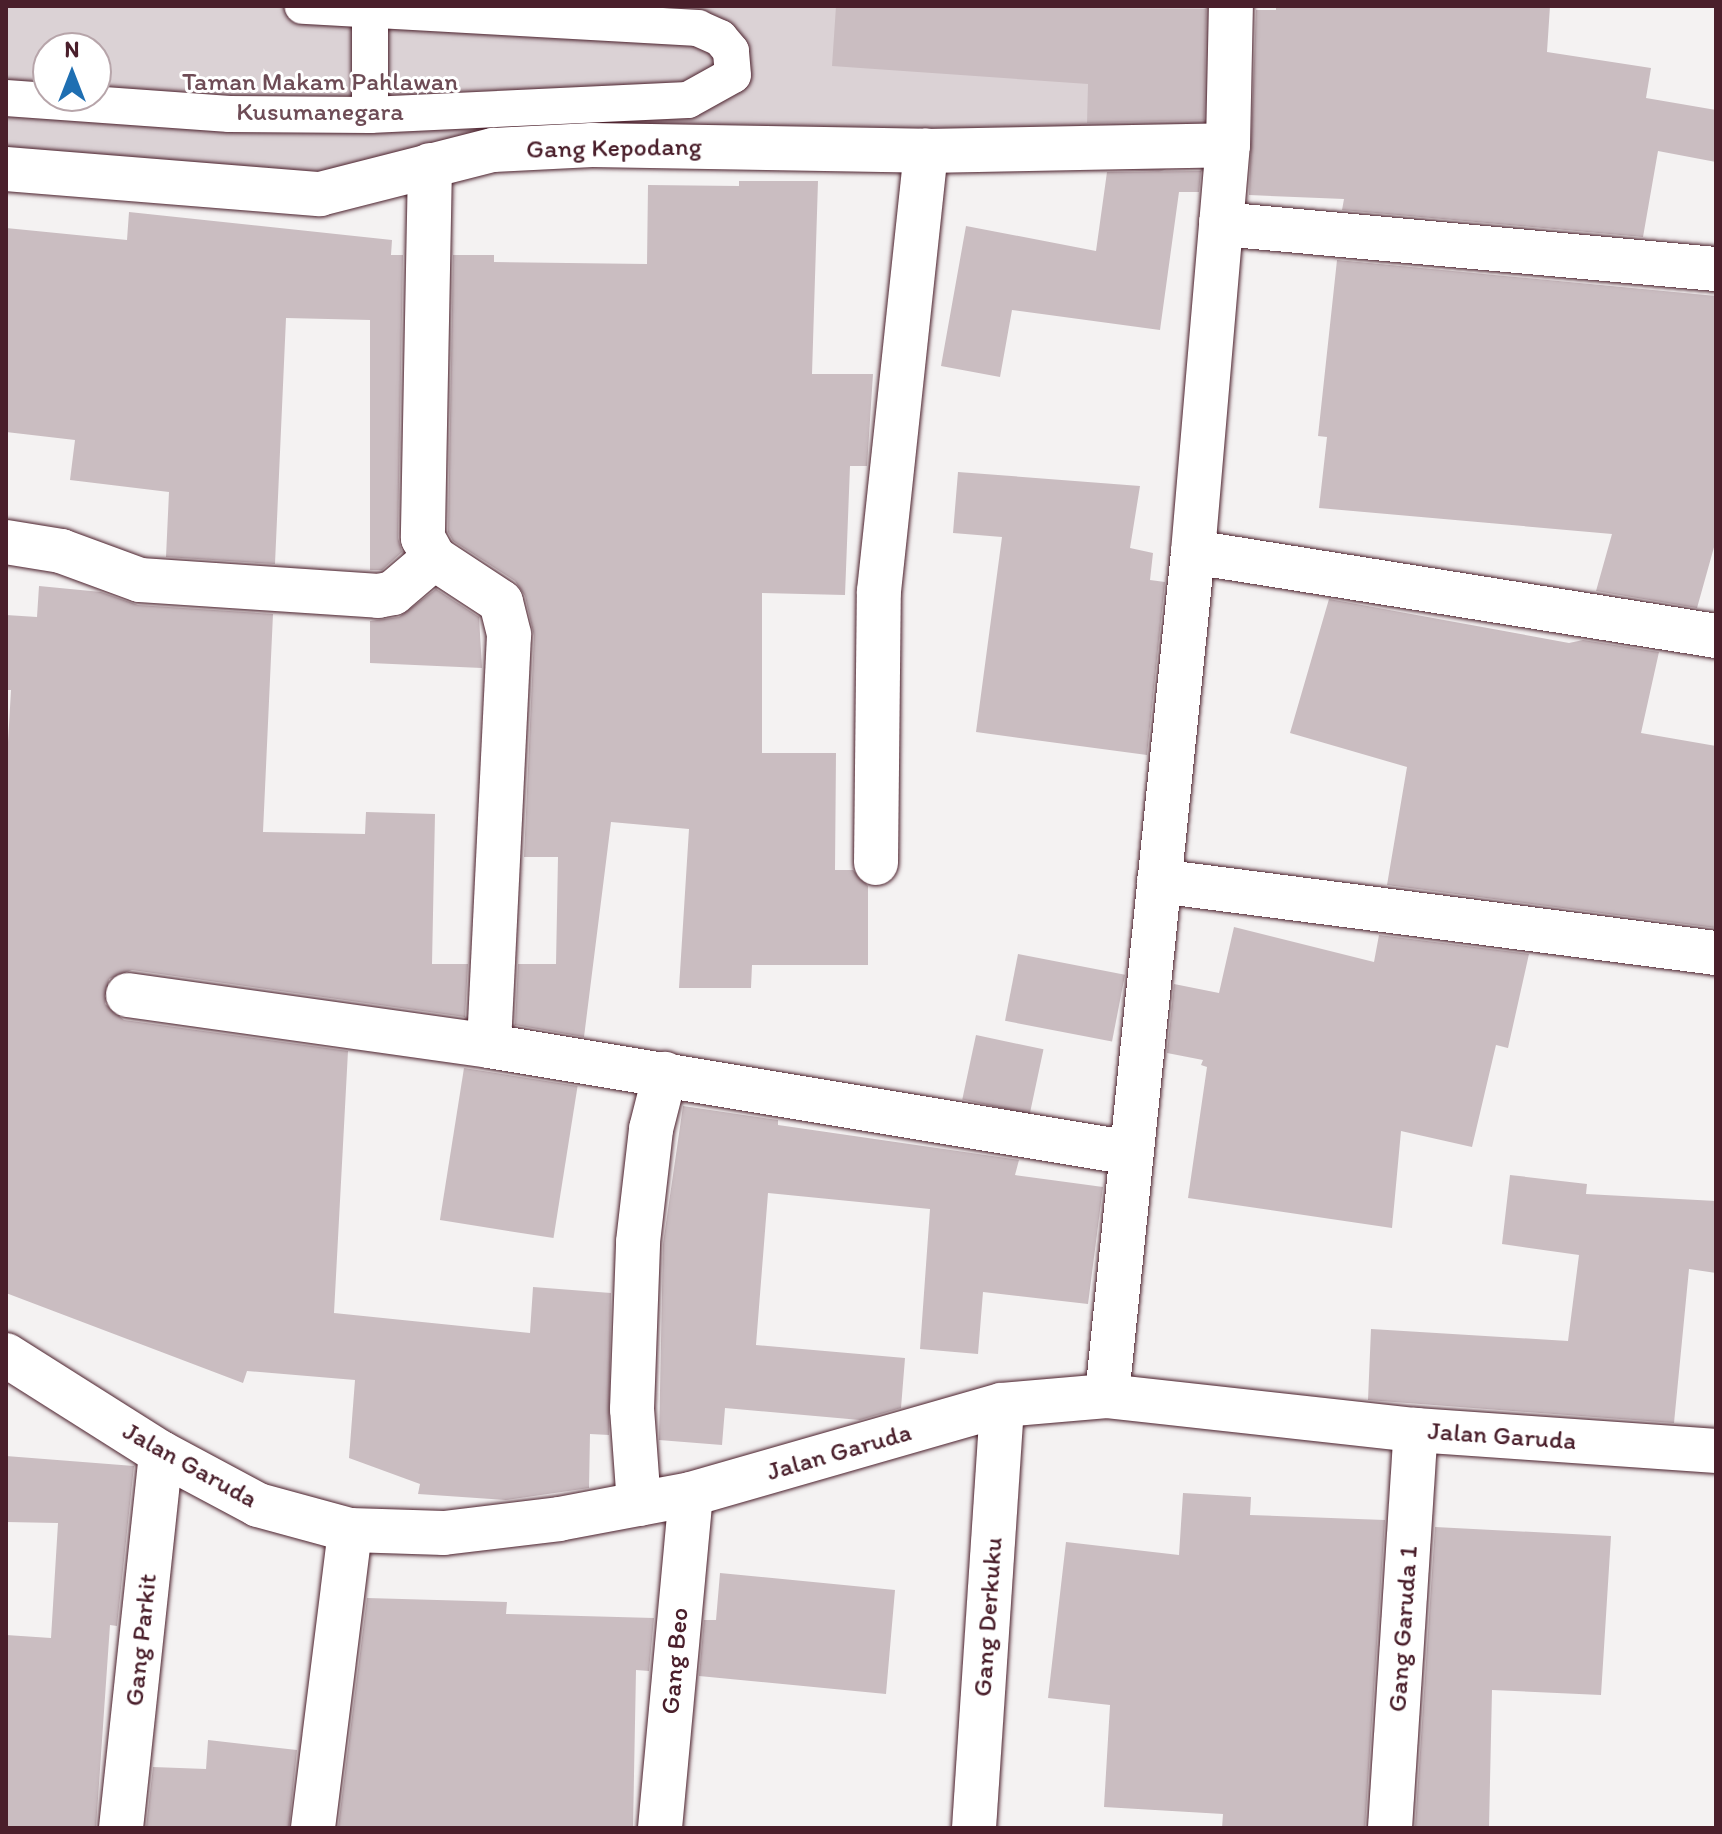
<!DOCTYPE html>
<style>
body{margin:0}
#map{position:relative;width:1722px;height:1834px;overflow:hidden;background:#f4f2f2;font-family:Itim,sans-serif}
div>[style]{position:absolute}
.green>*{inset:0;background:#dbd2d5}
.building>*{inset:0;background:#cabdc1;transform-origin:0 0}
.roads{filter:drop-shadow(0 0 2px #4a1f2b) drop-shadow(0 0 2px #4a1f2b)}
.lane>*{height:36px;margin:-18px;padding:0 18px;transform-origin:18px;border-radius:18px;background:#fff}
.street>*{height:44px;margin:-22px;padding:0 22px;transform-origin:22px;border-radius:22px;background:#fff}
span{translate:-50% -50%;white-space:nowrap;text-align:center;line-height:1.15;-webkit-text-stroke:6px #fff;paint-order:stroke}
.park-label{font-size:26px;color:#6e4c56}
.street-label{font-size:26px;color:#4a1f2b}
.frame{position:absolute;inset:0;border:8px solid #4a1f2b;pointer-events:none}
.north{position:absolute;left:32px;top:32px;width:80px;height:80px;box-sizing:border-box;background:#fff;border:2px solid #b7a5aa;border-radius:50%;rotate:0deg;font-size:22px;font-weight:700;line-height:32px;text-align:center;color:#4a1f2b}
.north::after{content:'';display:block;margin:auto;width:28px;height:36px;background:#1f6fb2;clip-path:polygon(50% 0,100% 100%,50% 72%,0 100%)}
</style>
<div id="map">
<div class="green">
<div style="clip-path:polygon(evenodd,6px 6px,1238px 6px,1228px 145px,1159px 172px,496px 132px,330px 190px,6px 167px,6px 6px,48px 48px,96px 48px,96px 96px,48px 96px,48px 48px)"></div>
</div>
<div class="building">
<div style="clip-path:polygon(836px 6px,1206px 9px,1204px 120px,1087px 123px,1088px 84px,832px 66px)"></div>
<div style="clip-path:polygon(1276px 6px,1550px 6px,1547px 52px,1651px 68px,1646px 98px,1716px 110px,1716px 162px,1658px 151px,1643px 237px,1342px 210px,1344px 199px,1249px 195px,1256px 10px,1276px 10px)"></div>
<div style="clip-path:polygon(1201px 171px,1199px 192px,1179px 192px,1160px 330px,1012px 310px,1000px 377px,941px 366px,966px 226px,1096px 251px,1107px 172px)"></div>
<div style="clip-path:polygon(739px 181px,818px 181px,812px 374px,873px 374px,867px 466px,850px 466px,845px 595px,762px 593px,762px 753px,836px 753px,835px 870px,853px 870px,868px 886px,868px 965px,752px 965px,751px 988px,679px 988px,689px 829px,611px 822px,584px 1037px,515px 1025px,518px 964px,556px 964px,558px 857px,524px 857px,534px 636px,525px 596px,515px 581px,453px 541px,448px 532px,453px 255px,494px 255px,494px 262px,647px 264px,648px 185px,739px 186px)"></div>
<div style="clip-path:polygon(129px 212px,392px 240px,391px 255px,403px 255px,398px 538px,402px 552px,382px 570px,370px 570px,370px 320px,286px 318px,275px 564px,166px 557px,169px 492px,70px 480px,75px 440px,6px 432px,6px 228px,127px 240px)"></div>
<div style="clip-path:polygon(1337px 260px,1716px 296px,1716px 540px,1697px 608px,1596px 591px,1612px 534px,1319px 508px,1327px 437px,1318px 436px)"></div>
<div style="clip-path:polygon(958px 472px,1140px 486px,1130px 548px,1153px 553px,1150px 580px,1165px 582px,1147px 755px,976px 732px,1002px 537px,953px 533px)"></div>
<div style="clip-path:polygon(39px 586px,101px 592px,138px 605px,273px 614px,263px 832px,365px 834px,366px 812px,435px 814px,432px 964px,468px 964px,465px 1017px,132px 970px,109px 979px,105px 1004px,124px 1020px,348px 1051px,334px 1313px,530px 1333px,533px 1287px,611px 1293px,609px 1435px,590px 1434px,589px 1488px,506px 1500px,418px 1494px,420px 1484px,349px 1458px,355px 1380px,247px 1371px,243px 1383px,6px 1293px,6px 777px,11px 690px,6px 690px,6px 615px,37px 617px)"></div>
<div style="clip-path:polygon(436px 589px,479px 617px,482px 668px,370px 663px,370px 621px,399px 617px)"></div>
<div style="clip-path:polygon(1329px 599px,1569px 643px,1583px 640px,1659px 652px,1641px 733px,1716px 746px,1716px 928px,1387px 885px,1407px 767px,1290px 733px)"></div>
<div style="clip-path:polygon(1234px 927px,1374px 962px,1379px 935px,1529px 954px,1508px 1048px,1496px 1045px,1472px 1147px,1401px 1131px,1392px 1228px,1188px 1198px,1207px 1067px,1201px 1065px,1203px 1060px,1167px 1053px,1174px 984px,1219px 993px)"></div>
<div style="left:1018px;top:954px;width:109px;height:68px;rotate:11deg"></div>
<div style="left:976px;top:1035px;width:69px;height:66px;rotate:12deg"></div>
<div style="left:464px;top:1068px;width:115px;height:154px;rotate:9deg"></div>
<div style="clip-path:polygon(683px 1106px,778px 1120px,778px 1125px,1019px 1160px,1015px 1175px,1103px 1187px,1088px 1304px,983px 1292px,978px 1354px,920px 1349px,930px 1209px,768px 1193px,756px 1345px,905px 1358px,901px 1408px,860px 1420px,725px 1408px,722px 1445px,659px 1440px,663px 1244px)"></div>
<div style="clip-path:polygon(1510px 1175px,1587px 1184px,1586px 1194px,1716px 1201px,1716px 1273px,1689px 1269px,1674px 1423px,1368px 1400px,1371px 1329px,1568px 1341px,1579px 1255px,1502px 1244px)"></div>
<div style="clip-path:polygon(6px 1456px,134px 1466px,117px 1626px,110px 1625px,96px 1827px,6px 1828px,6px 1635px,51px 1638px,58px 1523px,6px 1522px)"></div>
<div style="clip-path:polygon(1183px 1493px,1251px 1497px,1250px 1515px,1385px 1520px,1365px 1828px,1222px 1828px,1223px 1814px,1104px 1807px,1110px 1705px,1048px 1698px,1066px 1542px,1179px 1555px)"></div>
<div style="clip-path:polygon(1435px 1527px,1611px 1536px,1601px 1695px,1492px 1690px,1489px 1828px,1415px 1828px)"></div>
<div style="clip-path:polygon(720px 1573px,895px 1590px,886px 1694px,699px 1676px,704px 1620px,716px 1620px)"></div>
<div style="clip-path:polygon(367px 1598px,507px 1602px,506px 1614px,654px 1618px,649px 1671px,636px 1670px,633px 1828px,338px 1828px)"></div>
<div style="clip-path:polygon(208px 1740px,297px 1750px,289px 1828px,146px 1828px,153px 1767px,206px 1769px)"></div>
</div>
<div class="roads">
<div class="lane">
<div style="left:370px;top:12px;width:103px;rotate:90deg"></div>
<div style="left:6px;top:98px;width:224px;rotate:4.1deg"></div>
<div style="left:229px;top:114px;width:141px;rotate:0.4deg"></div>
<div style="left:370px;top:115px;width:318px;rotate:-2.7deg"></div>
<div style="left:688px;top:100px;width:51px;rotate:-29.1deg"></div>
<div style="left:733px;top:75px;width:24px;rotate:-95deg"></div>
<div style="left:731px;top:51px;width:17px;rotate:-130deg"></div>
<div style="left:720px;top:38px;width:24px;rotate:-156deg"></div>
<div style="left:698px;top:28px;width:396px;rotate:-176.8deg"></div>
</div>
<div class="street">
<div style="left:430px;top:165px;width:373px;rotate:91.1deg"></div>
<div style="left:423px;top:538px;width:23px;rotate:61deg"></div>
<div style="left:434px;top:558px;width:80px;rotate:33.3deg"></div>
<div style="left:501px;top:602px;width:34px;rotate:76deg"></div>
<div style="left:509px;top:635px;width:411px;rotate:92.8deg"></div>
<div style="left:6px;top:169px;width:315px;rotate:4.6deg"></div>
<div style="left:320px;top:194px;width:179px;rotate:-14.3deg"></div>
<div style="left:493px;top:150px;width:99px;rotate:-2.9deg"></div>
<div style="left:592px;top:145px;width:334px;rotate:1deg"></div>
<div style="left:926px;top:151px;width:302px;rotate:-1.1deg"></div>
<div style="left:1221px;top:224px;width:497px;rotate:5.2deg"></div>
<div style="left:6px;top:542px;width:56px;rotate:9.3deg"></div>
<div style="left:61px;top:551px;width:84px;rotate:20.2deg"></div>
<div style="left:140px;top:580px;width:239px;rotate:3.8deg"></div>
<div style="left:378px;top:596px;width:15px;rotate:-11deg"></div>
<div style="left:393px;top:593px;width:54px;rotate:-40.5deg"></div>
<div style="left:1193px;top:552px;width:530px;rotate:9.12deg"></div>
<div style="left:876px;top:863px;width:272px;rotate:-89.4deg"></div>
<div style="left:879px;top:591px;width:443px;rotate:-83.9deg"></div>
<div style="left:1159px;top:881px;width:562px;rotate:7.37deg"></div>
<div style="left:128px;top:995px;width:365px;rotate:8deg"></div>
<div style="left:489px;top:1046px;width:651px;rotate:9.46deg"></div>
<div style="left:6px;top:1355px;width:183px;rotate:32.3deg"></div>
<div style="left:161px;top:1453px;width:110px;rotate:28.2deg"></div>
<div style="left:258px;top:1505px;width:95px;rotate:15.2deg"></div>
<div style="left:350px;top:1530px;width:94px;rotate:1.8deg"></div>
<div style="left:444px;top:1533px;width:116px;rotate:-6.9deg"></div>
<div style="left:559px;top:1519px;width:134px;rotate:-10.7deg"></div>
<div style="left:691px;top:1494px;width:323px;rotate:-16deg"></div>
<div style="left:1002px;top:1405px;width:105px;rotate:-4.9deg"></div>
<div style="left:1107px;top:1396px;width:311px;rotate:6.3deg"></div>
<div style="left:1416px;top:1430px;width:301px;rotate:4deg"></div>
<div style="left:1107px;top:1396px;width:848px;rotate:-84.18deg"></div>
<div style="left:1193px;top:552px;width:409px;rotate:-85.1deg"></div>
<div style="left:1228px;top:145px;width:139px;rotate:-88.8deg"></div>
<div style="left:639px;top:1504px;width:95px;rotate:-94.2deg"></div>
<div style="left:632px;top:1409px;width:167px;rotate:-87.9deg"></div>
<div style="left:638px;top:1242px;width:114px;rotate:-83.4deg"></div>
<div style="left:651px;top:1129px;width:57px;rotate:-75.7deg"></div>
<div style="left:121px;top:1828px;width:377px;rotate:-83.9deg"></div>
<div style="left:313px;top:1828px;width:300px;rotate:-82.9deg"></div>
<div style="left:660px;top:1828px;width:335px;rotate:-84.7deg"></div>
<div style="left:974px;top:1828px;width:424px;rotate:-86.2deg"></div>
<div style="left:1390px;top:1828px;width:399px;rotate:-86.3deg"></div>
</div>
</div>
<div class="park-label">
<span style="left:320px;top:97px">Taman Makam Pahlawan<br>Kusumanegara</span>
</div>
<div class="street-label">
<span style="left:614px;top:148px;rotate:-1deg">Gang Kepodang</span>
<span style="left:1502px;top:1436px;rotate:4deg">Jalan Garuda</span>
<span style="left:839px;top:1452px;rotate:-16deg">Jalan Garuda</span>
<span style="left:190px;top:1465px;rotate:29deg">Jalan Garuda</span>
<span style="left:988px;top:1617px;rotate:-86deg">Gang Derkuku</span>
<span style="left:1403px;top:1629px;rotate:-86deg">Gang Garuda 1</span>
<span style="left:141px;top:1640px;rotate:-84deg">Gang Parkit</span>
<span style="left:675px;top:1661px;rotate:-85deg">Gang Beo</span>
</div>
<div class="frame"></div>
<div class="north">N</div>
</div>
